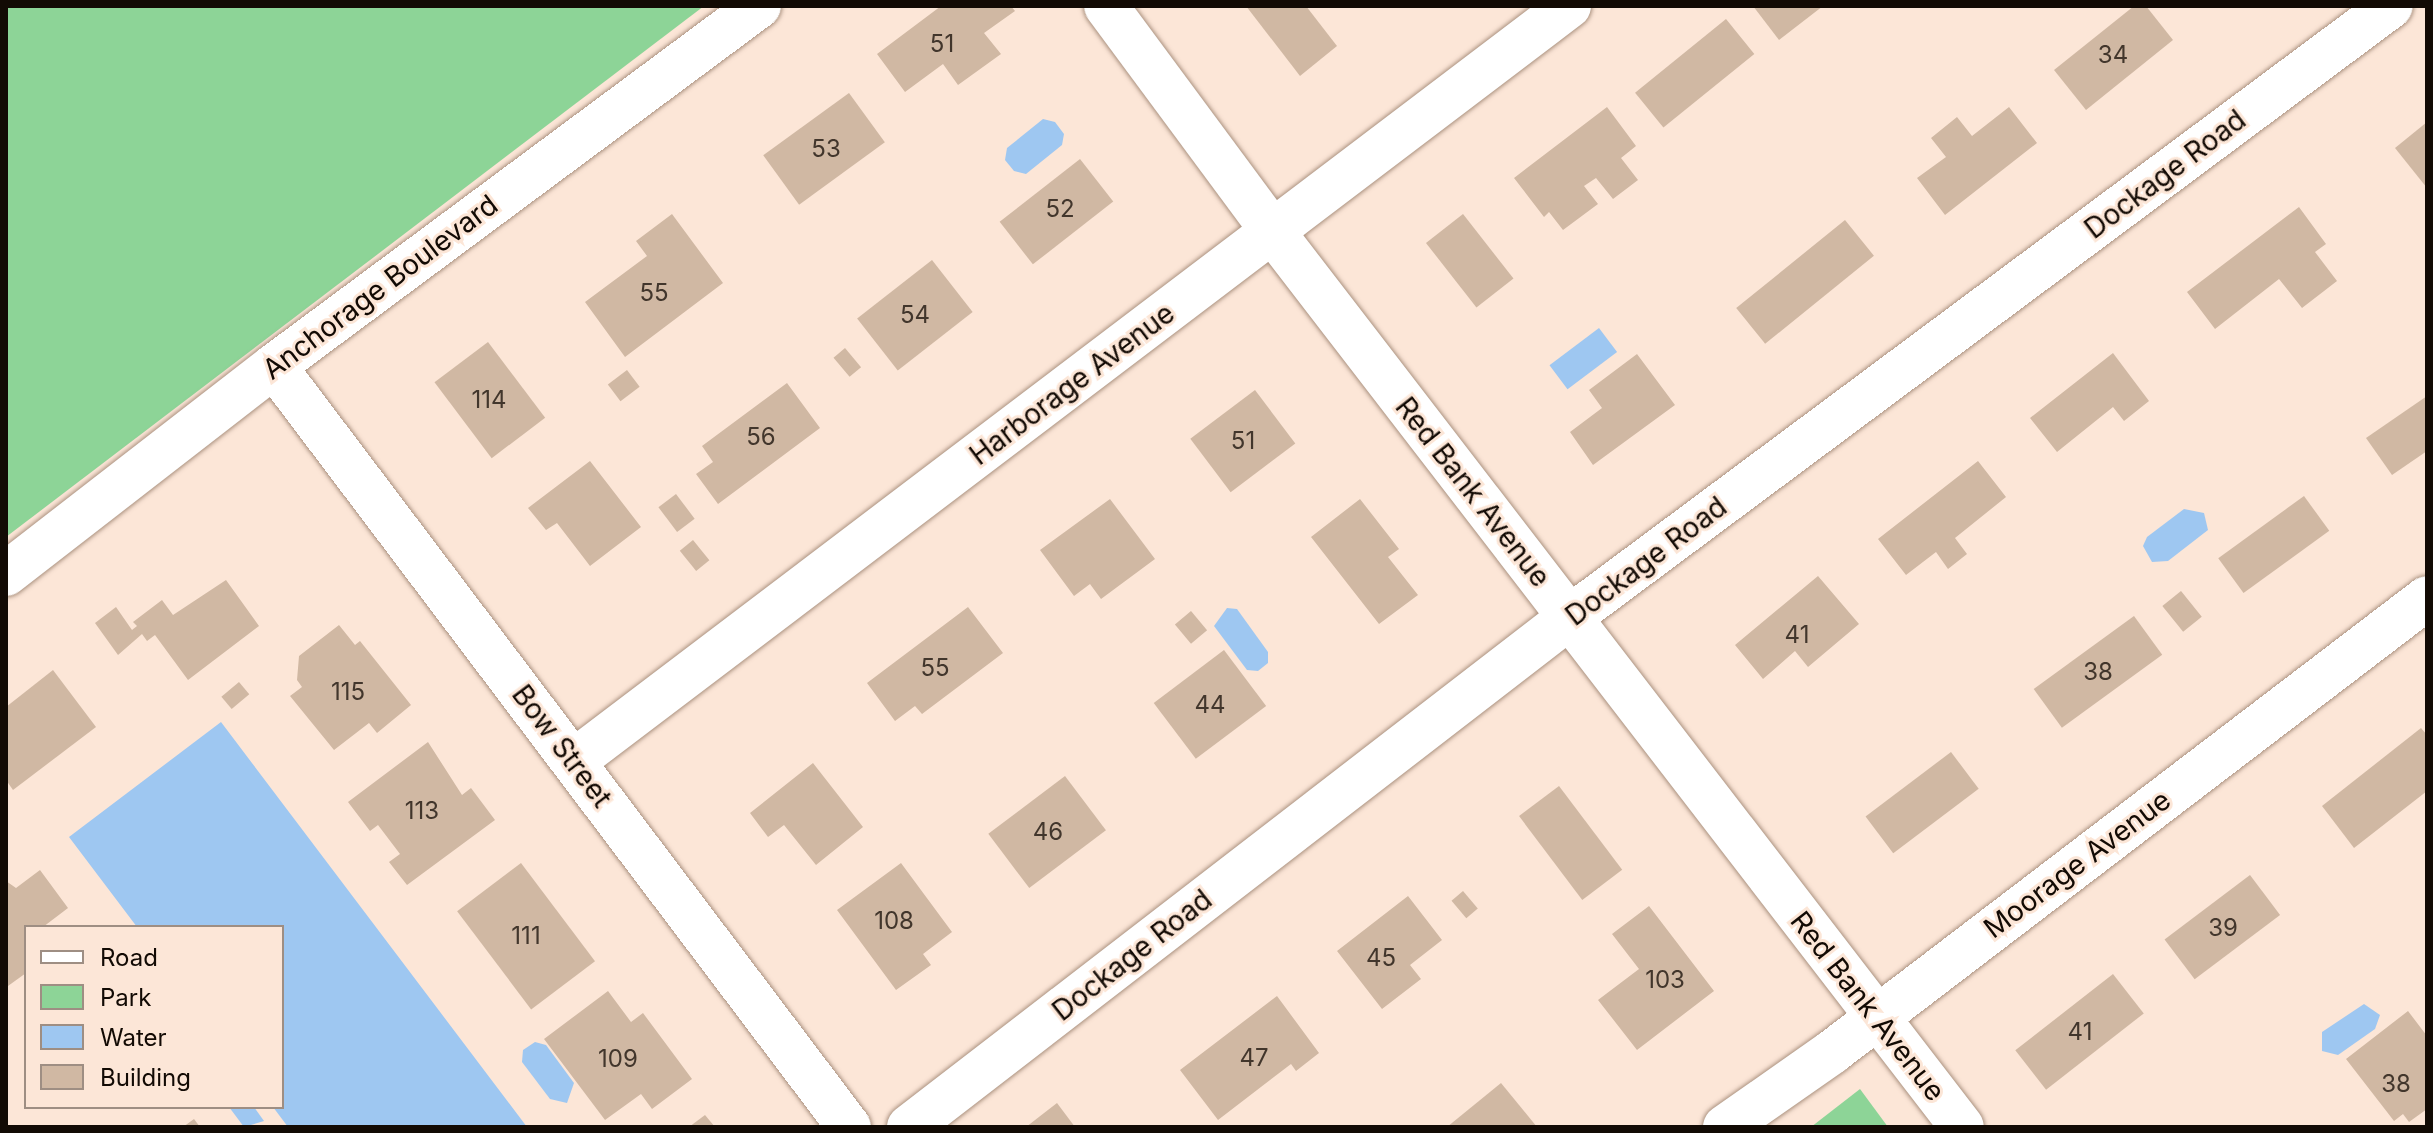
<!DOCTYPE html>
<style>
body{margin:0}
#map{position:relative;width:2433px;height:1133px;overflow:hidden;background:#fce6d7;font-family:Inter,sans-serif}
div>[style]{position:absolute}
.green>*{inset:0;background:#8dd497}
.water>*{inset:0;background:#9ec7f1;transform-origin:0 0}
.building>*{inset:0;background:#d0b8a3;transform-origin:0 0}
.roads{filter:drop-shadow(0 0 2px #ab9280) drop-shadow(0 0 2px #ab9280)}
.street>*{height:44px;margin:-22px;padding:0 22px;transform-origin:22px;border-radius:22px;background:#fff}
span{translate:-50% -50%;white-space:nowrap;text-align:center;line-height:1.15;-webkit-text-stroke:6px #fce6d7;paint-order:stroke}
.number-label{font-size:24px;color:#42362c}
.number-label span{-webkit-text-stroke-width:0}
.street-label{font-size:28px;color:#120a04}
.frame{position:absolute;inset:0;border:8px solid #120a04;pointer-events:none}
.legend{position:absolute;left:24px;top:925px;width:260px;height:184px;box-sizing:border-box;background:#fce6d7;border:2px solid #9e8e83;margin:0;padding:10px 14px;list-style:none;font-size:24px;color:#120a04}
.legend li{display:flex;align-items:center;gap:16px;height:40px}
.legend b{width:40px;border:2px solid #9e8e83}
</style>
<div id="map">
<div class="green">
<div style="clip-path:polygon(6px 6px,704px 6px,6px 537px)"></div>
<div style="clip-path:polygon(1860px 1089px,1888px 1127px,1811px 1127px)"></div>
</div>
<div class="water">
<div style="clip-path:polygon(1043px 119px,1055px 122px,1064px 134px,1062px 145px,1026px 174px,1014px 171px,1005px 160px,1007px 148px)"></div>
<div style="left:1599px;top:328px;width:30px;height:62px;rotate:53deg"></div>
<div style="clip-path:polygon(2184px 509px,2204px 513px,2208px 530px,2168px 561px,2152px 562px,2143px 546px,2147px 537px)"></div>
<div style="clip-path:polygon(1227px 608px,1237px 609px,1268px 652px,1268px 663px,1258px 671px,1247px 670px,1214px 626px)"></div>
<div style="clip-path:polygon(221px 722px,527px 1127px,288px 1127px,273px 1107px,282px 1107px,282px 927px,137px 927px,69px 837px)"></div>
<div style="clip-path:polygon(2364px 1004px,2380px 1015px,2375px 1029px,2338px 1055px,2322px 1051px,2322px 1032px)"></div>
<div style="clip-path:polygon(535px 1042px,546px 1045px,574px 1083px,567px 1103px,550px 1099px,522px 1062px,523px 1050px)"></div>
<div style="clip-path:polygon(229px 1107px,254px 1107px,264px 1121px,244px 1127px)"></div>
</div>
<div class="building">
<div style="clip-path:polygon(941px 6px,1011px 6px,1015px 11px,984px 33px,1001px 54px,958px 85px,943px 64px,905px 92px,877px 54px)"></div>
<div style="clip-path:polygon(1246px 6px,1306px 6px,1337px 46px,1300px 76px)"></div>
<div style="clip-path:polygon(1753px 6px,1823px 6px,1779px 40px)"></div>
<div style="clip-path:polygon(2134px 6px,2146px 6px,2173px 40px,2086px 110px,2054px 70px)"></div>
<div style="left:1726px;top:19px;width:45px;height:117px;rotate:51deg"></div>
<div style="left:849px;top:93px;width:61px;height:106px;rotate:54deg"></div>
<div style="clip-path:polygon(1607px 107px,1636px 146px,1621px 158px,1638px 180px,1613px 199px,1596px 178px,1584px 186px,1598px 204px,1563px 230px,1549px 212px,1544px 217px,1514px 178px)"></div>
<div style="clip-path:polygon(2009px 107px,2037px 143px,1945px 215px,1917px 178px,1946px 157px,1931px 138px,1957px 117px,1972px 136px)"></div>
<div style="clip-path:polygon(2427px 122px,2427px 188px,2395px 148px)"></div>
<div style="left:1080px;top:159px;width:54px;height:102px;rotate:52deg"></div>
<div style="clip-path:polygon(2299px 207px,2326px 244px,2315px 252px,2337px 281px,2302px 308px,2279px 279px,2215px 329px,2187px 292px)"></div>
<div style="clip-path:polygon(672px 214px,723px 283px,625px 357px,585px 302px,647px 256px,636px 241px)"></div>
<div style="left:1463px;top:214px;width:82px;height:47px;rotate:52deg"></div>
<div style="left:1845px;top:220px;width:46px;height:140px;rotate:51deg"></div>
<div style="left:932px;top:260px;width:66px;height:95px;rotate:52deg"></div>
<div style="left:488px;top:342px;width:95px;height:67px;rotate:53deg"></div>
<div style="left:845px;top:348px;width:25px;height:15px;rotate:50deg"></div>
<div style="clip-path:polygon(2113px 353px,2149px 401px,2124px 421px,2113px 407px,2057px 452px,2030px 418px)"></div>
<div style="clip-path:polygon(1637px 354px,1675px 405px,1593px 465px,1570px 432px,1602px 408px,1589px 390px)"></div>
<div style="left:627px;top:370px;width:21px;height:24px;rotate:53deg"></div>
<div style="clip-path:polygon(787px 383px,820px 428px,718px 504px,696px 474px,713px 462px,702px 446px)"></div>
<div style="left:1255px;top:390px;width:67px;height:81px;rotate:53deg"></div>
<div style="clip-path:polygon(2427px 396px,2427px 451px,2392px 475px,2366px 438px)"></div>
<div style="clip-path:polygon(590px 461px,641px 527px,590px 566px,557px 523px,546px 530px,528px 508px)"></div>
<div style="clip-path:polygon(1978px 461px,2006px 497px,1955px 538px,1967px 554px,1948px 569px,1936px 552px,1906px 575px,1878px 539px)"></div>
<div style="left:676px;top:494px;width:31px;height:22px;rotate:53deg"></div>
<div style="left:2304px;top:496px;width:43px;height:106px;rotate:54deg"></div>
<div style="clip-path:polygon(1110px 499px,1155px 559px,1101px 599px,1090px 584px,1074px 596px,1040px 550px)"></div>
<div style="clip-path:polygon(1360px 499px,1399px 549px,1388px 557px,1418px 595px,1379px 624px,1311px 537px)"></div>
<div style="left:693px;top:540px;width:26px;height:17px;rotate:51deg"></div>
<div style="clip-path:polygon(1818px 576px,1859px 624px,1808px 667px,1795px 651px,1763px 679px,1735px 645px)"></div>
<div style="clip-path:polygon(226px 580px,259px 626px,188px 680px,155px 635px,147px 641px,142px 634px,118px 655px,95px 623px,116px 607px,132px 630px,137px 626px,133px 622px,162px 600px,173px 615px)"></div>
<div style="left:2181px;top:591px;width:33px;height:24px;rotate:51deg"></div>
<div style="clip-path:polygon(968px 607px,1003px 653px,922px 714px,915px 706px,895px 721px,867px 683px)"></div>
<div style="left:1191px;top:611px;width:25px;height:21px;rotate:50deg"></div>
<div style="left:2134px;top:616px;width:48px;height:124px;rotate:54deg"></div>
<div style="clip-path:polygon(339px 625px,355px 645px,360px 641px,411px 705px,377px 733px,369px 723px,334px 750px,290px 696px,302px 687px,297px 680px,299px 656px)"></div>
<div style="left:1224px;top:650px;width:70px;height:88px;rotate:53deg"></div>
<div style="clip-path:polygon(53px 670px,96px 727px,13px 790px,6px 780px,6px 707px)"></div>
<div style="left:239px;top:682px;width:16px;height:23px;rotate:50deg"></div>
<div style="clip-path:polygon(2421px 728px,2427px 735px,2427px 791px,2354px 848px,2322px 806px)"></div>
<div style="clip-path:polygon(428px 742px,462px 795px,471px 788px,495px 820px,407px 885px,389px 862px,400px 854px,378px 825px,370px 831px,348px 802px)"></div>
<div style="left:1951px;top:752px;width:46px;height:107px;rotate:53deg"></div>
<div style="clip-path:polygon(813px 763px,863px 827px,816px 865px,784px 825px,768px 837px,750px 813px)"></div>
<div style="left:1065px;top:776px;width:68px;height:96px;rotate:53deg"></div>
<div style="left:1559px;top:786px;width:105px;height:50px;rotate:53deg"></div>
<div style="left:521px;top:863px;width:123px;height:80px;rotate:53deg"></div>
<div style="clip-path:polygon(901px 863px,952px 932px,923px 954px,931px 965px,896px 990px,837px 910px)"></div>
<div style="clip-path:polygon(40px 870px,68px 908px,43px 927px,26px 927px,26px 973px,8px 986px,6px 881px,16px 888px)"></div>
<div style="left:2250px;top:875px;width:50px;height:107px;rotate:53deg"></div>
<div style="left:1463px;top:891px;width:23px;height:15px;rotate:50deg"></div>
<div style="clip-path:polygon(1408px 896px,1442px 940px,1410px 965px,1421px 979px,1382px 1009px,1337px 951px)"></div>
<div style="clip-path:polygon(1649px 906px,1714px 991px,1637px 1050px,1598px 1000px,1639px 969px,1612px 934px)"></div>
<div style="left:2113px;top:974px;width:50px;height:124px;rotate:52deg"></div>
<div style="clip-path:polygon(608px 991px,631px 1022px,643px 1013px,692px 1079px,652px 1109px,641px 1094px,605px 1120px,544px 1039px)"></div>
<div style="clip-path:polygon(1277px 996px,1319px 1053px,1296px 1071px,1291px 1064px,1218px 1120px,1180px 1070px)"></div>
<div style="clip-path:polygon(2408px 1011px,2427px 1036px,2427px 1109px,2409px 1122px,2403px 1114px,2394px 1121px,2346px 1059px)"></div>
<div style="clip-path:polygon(1501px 1083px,1537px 1127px,1447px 1127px)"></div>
<div style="clip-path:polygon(1057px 1103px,1075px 1127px,1026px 1127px)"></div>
<div style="clip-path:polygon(705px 1115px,715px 1127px,689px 1127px)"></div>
<div style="clip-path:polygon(194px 1119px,200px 1127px,183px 1127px)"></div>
</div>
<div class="roads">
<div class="street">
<div style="left:1106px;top:6px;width:281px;rotate:53.5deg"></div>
<div style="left:1273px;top:232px;width:1129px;rotate:52.41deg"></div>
<div style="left:274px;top:366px;width:954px;rotate:52.93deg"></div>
<div style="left:6px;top:574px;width:339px;rotate:-37.8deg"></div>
<div style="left:274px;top:366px;width:604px;rotate:-36.59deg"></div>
<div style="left:574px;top:761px;width:1249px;rotate:-37.19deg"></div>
<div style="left:909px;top:1127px;width:835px;rotate:-37.65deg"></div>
<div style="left:1570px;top:617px;width:1023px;rotate:-36.66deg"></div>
<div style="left:1725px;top:1127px;width:131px;rotate:-35deg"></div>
<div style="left:1832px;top:1052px;width:748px;rotate:-37.34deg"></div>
</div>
</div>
<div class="number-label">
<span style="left:942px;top:44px">51</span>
<span style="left:2113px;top:55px">34</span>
<span style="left:826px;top:149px">53</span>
<span style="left:1060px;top:209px">52</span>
<span style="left:654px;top:293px">55</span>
<span style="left:915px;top:315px">54</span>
<span style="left:489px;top:400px">114</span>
<span style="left:761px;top:437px">56</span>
<span style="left:1243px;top:441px">51</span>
<span style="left:1797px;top:635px">41</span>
<span style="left:935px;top:668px">55</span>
<span style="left:2098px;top:672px">38</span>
<span style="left:348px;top:692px">115</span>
<span style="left:1210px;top:705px">44</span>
<span style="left:422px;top:811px">113</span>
<span style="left:1048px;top:832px">46</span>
<span style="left:894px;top:921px">108</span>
<span style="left:2223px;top:928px">39</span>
<span style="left:526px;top:936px">111</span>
<span style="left:1381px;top:958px">45</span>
<span style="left:1665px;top:980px">103</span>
<span style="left:2080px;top:1032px">41</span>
<span style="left:1254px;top:1058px">47</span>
<span style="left:618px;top:1059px">109</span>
<span style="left:2396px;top:1084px">38</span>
</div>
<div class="street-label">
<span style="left:2165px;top:174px;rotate:-37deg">Dockage Road</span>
<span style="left:380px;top:287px;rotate:-37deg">Anchorage Boulevard</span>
<span style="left:1072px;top:384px;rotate:-37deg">Harborage Avenue</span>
<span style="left:1473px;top:492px;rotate:52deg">Red Bank Avenue</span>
<span style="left:1646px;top:561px;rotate:-37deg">Dockage Road</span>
<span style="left:562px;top:746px;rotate:53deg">Bow Street</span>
<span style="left:2077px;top:864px;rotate:-37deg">Moorage Avenue</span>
<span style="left:1132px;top:955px;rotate:-38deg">Dockage Road</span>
<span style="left:1868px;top:1006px;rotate:52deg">Red Bank Avenue</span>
</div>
<div class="frame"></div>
<ul class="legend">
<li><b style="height:10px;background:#fff"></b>Road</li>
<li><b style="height:22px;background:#8dd497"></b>Park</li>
<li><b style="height:22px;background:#9ec7f1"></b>Water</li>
<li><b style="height:22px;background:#d0b8a3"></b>Building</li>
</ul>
</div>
